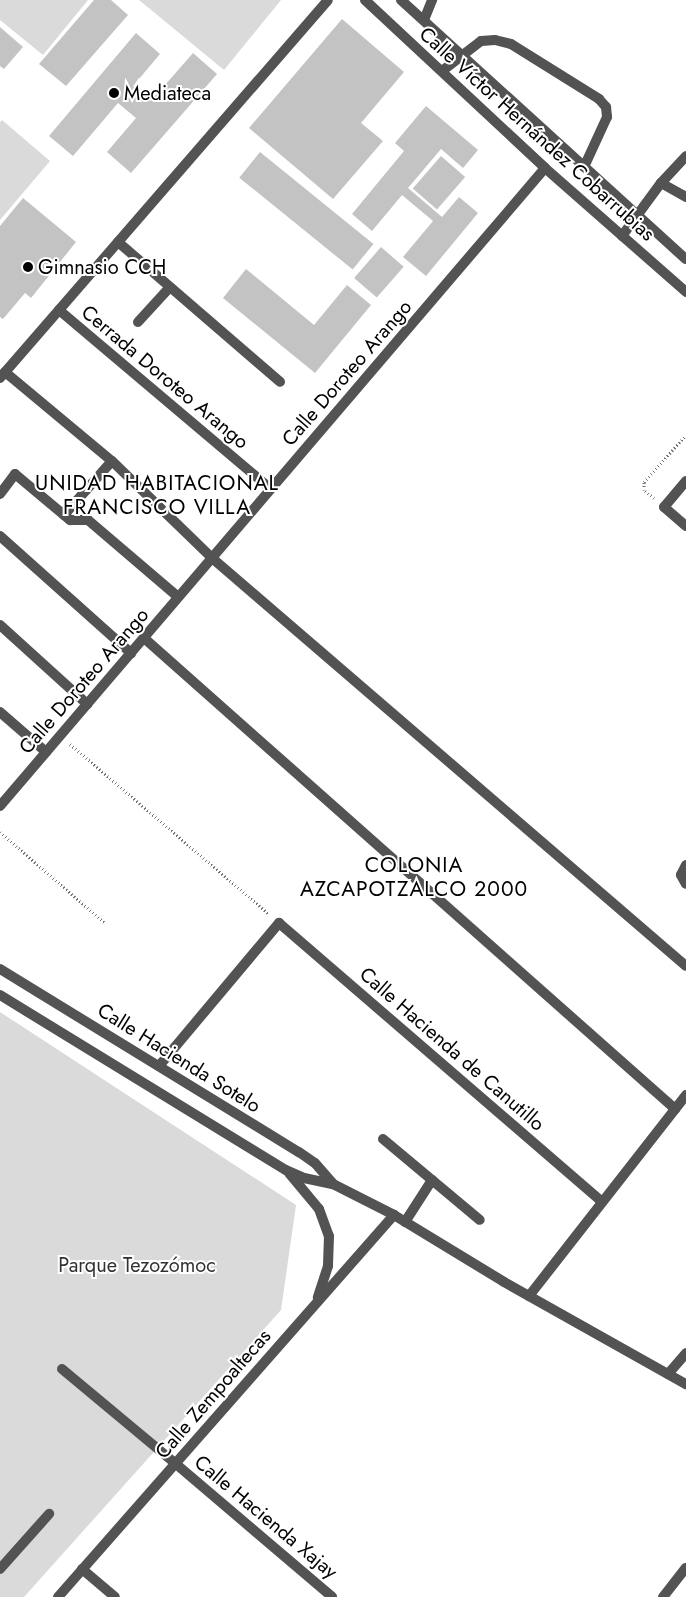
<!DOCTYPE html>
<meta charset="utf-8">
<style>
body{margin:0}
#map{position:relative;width:686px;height:1597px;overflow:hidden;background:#fff;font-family:Jost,sans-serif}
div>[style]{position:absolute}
.green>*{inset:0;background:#dadada}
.building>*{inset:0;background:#c3c3c3;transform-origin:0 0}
.path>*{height:3px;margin-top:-1.5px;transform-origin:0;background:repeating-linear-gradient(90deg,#757575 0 1px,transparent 0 3.5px)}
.service>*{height:10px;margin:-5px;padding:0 5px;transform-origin:5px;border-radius:5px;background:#535353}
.pedestrian>*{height:10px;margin:-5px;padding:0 5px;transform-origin:5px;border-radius:5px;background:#535353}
.minor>*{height:10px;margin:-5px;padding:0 5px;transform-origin:5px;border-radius:5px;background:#535353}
.tertiary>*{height:10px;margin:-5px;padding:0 5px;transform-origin:5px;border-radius:5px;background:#535353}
.dots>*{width:14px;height:14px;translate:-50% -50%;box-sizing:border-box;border:2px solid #fff;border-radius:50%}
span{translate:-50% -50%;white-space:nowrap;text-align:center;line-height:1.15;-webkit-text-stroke:4px #fff;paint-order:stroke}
.poi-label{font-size:20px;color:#000}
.left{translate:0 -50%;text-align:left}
.street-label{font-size:20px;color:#000}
.park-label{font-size:20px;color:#313131}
.neighbourhood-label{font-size:21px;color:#000;letter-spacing:1px}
</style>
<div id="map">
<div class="green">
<div style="clip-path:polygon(0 0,88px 0,43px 55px,0 20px)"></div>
<div style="clip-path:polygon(139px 0,281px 0,224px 70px)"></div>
<div style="clip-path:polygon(2px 120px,50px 161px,0 220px,0 122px)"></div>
<div style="clip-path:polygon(0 1012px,296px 1205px,281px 1310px,24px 1597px,0 1597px)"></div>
</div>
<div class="building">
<div style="clip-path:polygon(94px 0,111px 0,128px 15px,66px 86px,39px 64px)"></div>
<div style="clip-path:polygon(342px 19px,404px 72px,361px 123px,383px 141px,333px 199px,249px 128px)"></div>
<div style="clip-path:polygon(0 27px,23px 47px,4px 69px,0 66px)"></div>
<div style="clip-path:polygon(136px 33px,160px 54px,133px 86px,151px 101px,193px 53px,217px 74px,131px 173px,107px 152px,136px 118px,118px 103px,73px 156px,49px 136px)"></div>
<div style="clip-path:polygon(426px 106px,478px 150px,463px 168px,441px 149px,408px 188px,442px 217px,459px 197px,478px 213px,426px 276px,403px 257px,433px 221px,402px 195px,372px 231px,352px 214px,404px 151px,395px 143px)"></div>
<div style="left:260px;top:152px;width:146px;height:33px;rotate:39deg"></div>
<div style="left:441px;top:156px;width:32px;height:43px;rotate:41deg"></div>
<div style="clip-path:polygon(23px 198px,76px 242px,31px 298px,25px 293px,3px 319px,0 317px,0 226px)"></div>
<div style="left:381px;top:247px;width:30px;height:41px;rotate:41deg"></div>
<div style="clip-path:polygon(246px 269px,314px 325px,347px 285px,371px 305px,315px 373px,223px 298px)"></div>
</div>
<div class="path">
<div style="left:654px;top:498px;width:13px;rotate:-141deg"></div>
<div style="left:644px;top:490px;width:8px;rotate:-90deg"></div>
<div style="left:644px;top:482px;width:63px;rotate:-48.2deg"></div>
<div style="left:70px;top:744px;width:262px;rotate:40.5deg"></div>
<div style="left:0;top:832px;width:138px;rotate:40.9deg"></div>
</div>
<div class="service">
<div style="left:424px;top:20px;width:22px;rotate:-68deg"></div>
<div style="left:442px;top:71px;width:49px;rotate:-37.6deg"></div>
<div style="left:481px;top:41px;width:14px;rotate:-4deg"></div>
<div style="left:495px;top:40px;width:16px;rotate:14deg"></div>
<div style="left:511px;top:44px;width:104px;rotate:32deg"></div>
<div style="left:599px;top:99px;width:11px;rotate:49deg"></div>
<div style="left:606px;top:107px;width:10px;rotate:84deg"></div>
<div style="left:607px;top:117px;width:55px;rotate:114.7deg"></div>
<div style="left:661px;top:183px;width:29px;rotate:29deg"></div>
<div style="left:118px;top:242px;width:214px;rotate:40.8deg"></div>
<div style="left:138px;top:322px;width:47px;rotate:-47.6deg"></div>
<div style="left:686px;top:865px;width:11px;rotate:117deg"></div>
<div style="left:681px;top:875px;width:10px;rotate:61deg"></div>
<div style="left:62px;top:1369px;width:148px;rotate:39.8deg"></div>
<div style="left:668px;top:1374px;width:28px;rotate:-49deg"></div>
<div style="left:0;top:1569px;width:74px;rotate:-48.3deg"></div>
</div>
<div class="pedestrian">
<div style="left:5px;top:372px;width:139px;rotate:39.8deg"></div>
<div style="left:112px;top:461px;width:139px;rotate:44.1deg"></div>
<div style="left:0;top:494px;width:25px;rotate:-53deg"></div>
<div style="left:15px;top:474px;width:72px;rotate:39.9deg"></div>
<div style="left:70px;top:520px;width:18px"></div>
<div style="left:88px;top:520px;width:118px;rotate:40.5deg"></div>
<div style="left:64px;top:515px;width:72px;rotate:-48.4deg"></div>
<div style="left:0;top:536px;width:176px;rotate:41.8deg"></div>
<div style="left:0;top:625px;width:118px;rotate:42.2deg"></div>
<div style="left:0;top:712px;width:61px;rotate:41deg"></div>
</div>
<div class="minor">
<div style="left:365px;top:0;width:246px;rotate:43deg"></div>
<div style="left:545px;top:168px;width:188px;rotate:41.3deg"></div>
<div style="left:401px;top:0;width:385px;rotate:42.3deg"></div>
<div style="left:622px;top:236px;width:66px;rotate:-53.7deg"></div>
<div style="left:661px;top:183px;width:37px;rotate:-47deg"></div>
<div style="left:59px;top:310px;width:277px;rotate:40.2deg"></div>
<div style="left:0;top:378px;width:500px;rotate:-49.05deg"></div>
<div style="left:686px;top:481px;width:34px;rotate:130deg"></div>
<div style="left:664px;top:507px;width:29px;rotate:41deg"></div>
<div style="left:212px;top:558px;width:625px;rotate:40.72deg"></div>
<div style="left:144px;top:638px;width:710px;rotate:41.57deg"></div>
<div style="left:0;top:806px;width:839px;rotate:-49.49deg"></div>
<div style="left:159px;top:1066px;width:187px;rotate:-50deg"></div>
<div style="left:279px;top:923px;width:427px;rotate:40.8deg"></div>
<div style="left:383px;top:1139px;width:126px;rotate:39.9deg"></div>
<div style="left:405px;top:1222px;width:50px;rotate:-57.3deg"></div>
<div style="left:529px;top:1296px;width:255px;rotate:-52deg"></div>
<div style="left:176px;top:1464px;width:205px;rotate:40.4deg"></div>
<div style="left:82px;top:1569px;width:43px;rotate:40.3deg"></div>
<div style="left:663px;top:1597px;width:37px;rotate:-52deg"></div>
</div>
<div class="tertiary">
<div style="left:0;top:969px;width:351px;rotate:31.5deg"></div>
<div style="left:299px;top:1152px;width:19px;rotate:35deg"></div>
<div style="left:315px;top:1163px;width:28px;rotate:49deg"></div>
<div style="left:0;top:995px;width:335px;rotate:31.5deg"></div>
<div style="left:286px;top:1170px;width:20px;rotate:24deg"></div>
<div style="left:304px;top:1178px;width:30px;rotate:12deg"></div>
<div style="left:333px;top:1184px;width:68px;rotate:26.9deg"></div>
<div style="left:394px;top:1215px;width:129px;rotate:31.3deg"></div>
<div style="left:504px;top:1282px;width:209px;rotate:29.3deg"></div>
<div style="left:289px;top:1173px;width:47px;rotate:50.2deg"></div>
<div style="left:319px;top:1209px;width:29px;rotate:70deg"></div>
<div style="left:329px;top:1236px;width:30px;rotate:92deg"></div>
<div style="left:328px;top:1266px;width:33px;rotate:108deg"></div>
<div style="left:58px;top:1597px;width:509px;rotate:-48.67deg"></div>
</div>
<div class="dots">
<div style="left:114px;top:93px;background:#000"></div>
<div style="left:28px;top:267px;background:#000"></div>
</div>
<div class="poi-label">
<span class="left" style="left:124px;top:93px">Mediateca</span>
<span class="left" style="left:38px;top:267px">Gimnasio CCH</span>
</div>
<div class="street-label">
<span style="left:537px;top:134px;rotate:42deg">Calle Víctor Hernández Cobarrubias</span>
<span style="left:347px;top:373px;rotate:-49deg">Calle Doroteo Arango</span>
<span style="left:165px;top:377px;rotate:40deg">Cerrada Doroteo Arango</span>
<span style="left:84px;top:681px;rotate:-49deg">Calle Doroteo Arango</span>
<span style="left:452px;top:1049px;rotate:41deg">Calle Hacienda de Canutillo</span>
<span style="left:179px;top:1058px;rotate:32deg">Calle Hacienda Sotelo</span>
<span style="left:213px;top:1394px;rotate:-49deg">Calle Zempoaltecas</span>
<span style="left:266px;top:1517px;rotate:40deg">Calle Hacienda Xajay</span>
</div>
<div class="park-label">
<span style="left:137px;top:1265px">Parque Tezozómoc</span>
</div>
<div class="neighbourhood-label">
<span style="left:157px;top:495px">UNIDAD HABITACIONAL<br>FRANCISCO VILLA</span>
<span style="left:414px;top:877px">COLONIA<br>AZCAPOTZALCO 2000</span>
</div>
</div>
